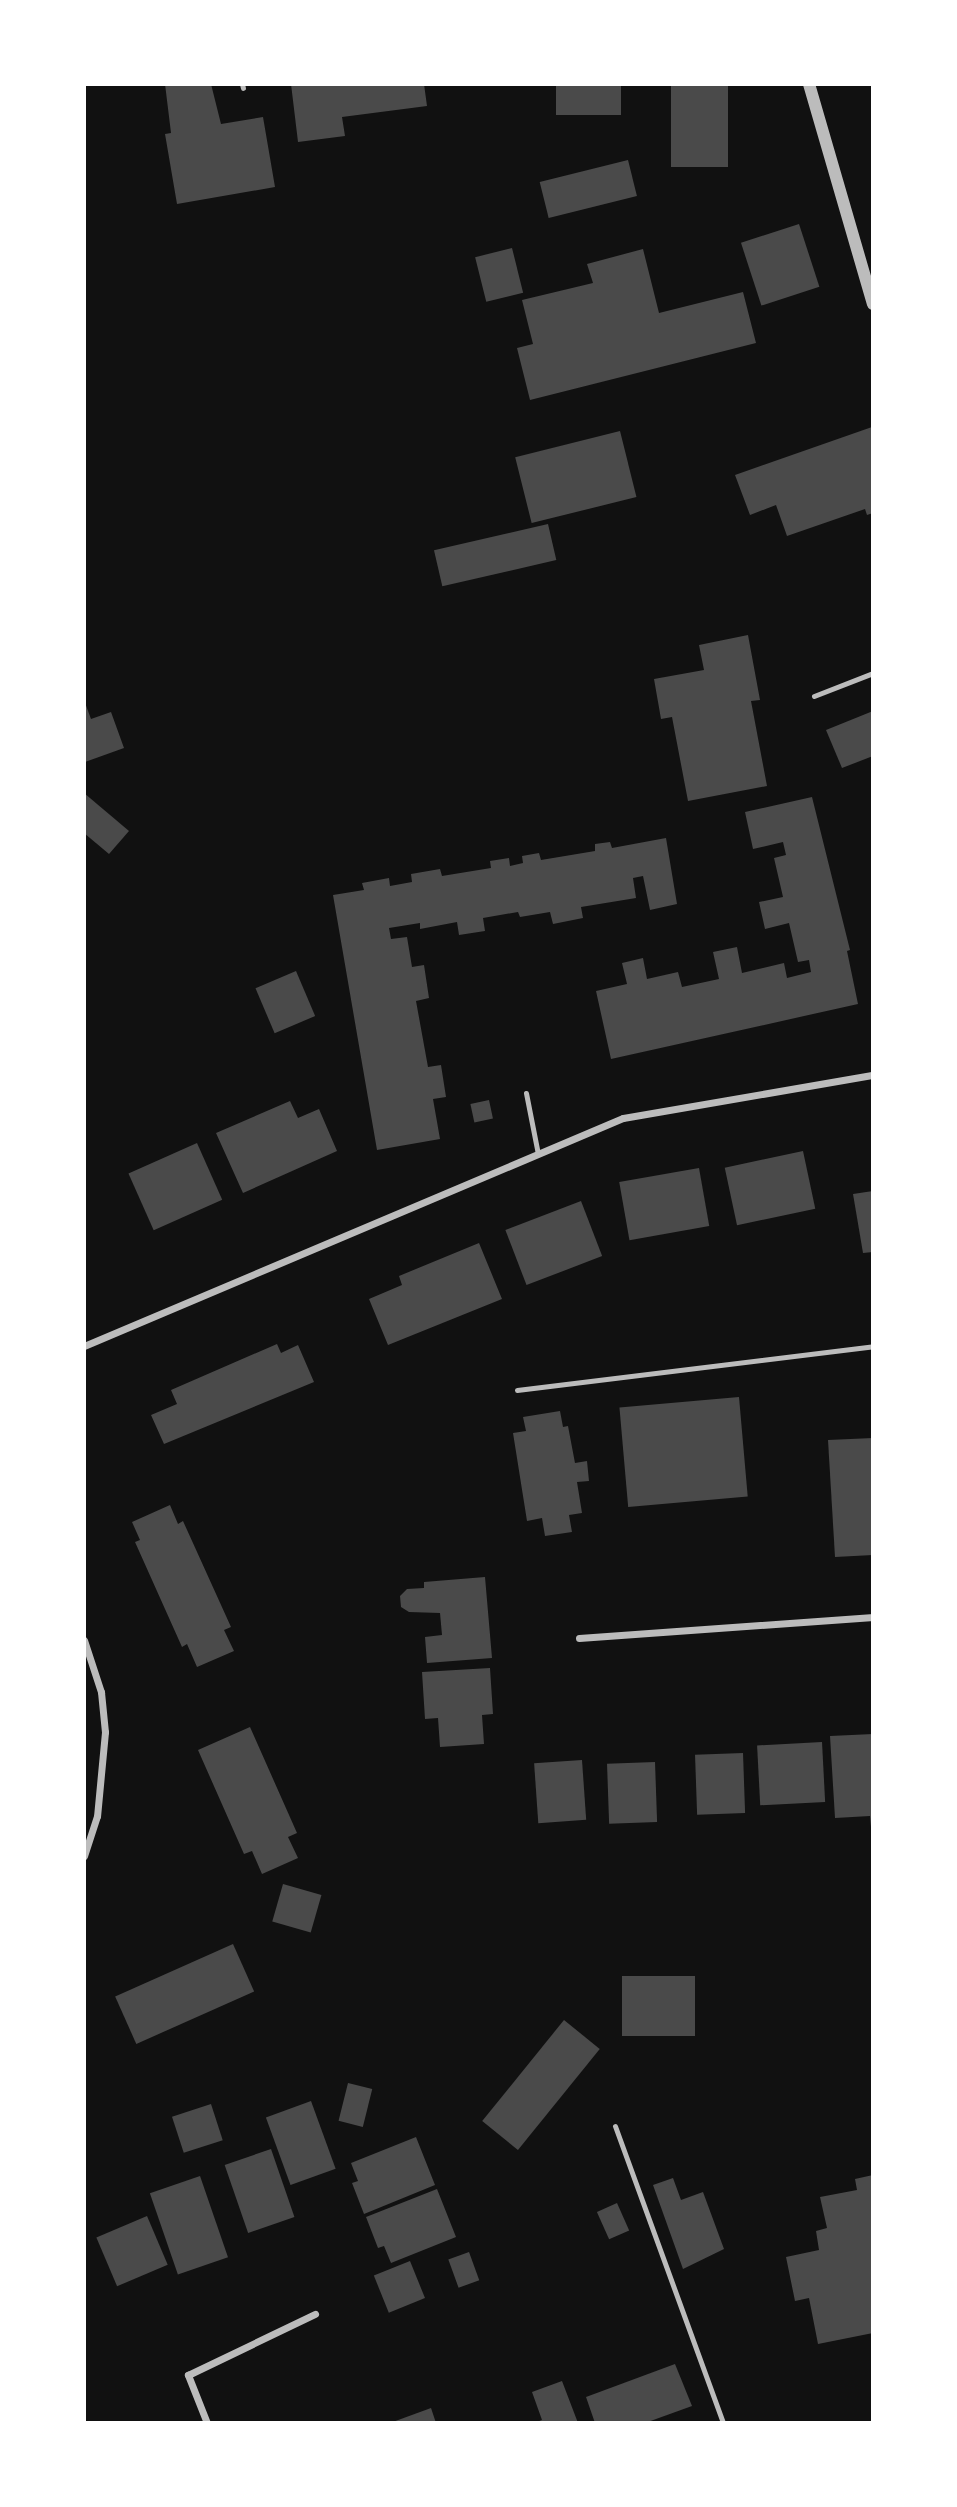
<!DOCTYPE html>
<style>
body{margin:0}
#map{position:relative;width:957px;height:2507px;overflow:hidden;background:#111;font-family:Poppins,sans-serif}
div>[style]{position:absolute}
.building>*{inset:0;background:#4a4a4a;transform-origin:0 0}
.service>*{height:5px;margin:-2.5px;padding:0 2.5px;transform-origin:2.5px;border-radius:2.5px;background:#bcbcbc}
.minor>*{height:7px;margin:-3.5px;padding:0 3.5px;transform-origin:3.5px;border-radius:3.5px;background:#bcbcbc}
.tertiary>*{height:12px;margin:-6px;padding:0 6px;transform-origin:6px;border-radius:6px;background:#bcbcbc}
span{translate:-50% -50%;white-space:nowrap;text-align:center;line-height:1.15;-webkit-text-stroke:7px #fff;paint-order:stroke}
.frame{position:absolute;inset:0;border:86px solid #fff;pointer-events:none}
</style>
<div id="map">
<div class="building">
<div style="clip-path:polygon(165px 84px,211px 84px,221px 124px,263px 117px,275px 187px,177px 204px,165px 134px,171px 133px)"></div>
<div style="clip-path:polygon(291px 84px,424px 84px,427px 106px,342px 117px,345px 136px,298px 142px)"></div>
<div style="left:556px;top:84px;width:65px;height:31px"></div>
<div style="left:671px;top:84px;width:57px;height:83px"></div>
<div style="left:628px;top:160px;width:37px;height:91px;rotate:76deg"></div>
<div style="left:799px;top:224px;width:66px;height:61px;rotate:72deg"></div>
<div style="left:512px;top:248px;width:46px;height:38px;rotate:76deg"></div>
<div style="clip-path:polygon(643px 249px,659px 313px,743px 292px,756px 343px,530px 400px,517px 348px,533px 344px,522px 300px,593px 283px,587px 264px)"></div>
<div style="clip-path:polygon(872px 427px,873px 513px,867px 515px,865px 509px,787px 536px,776px 505px,750px 515px,735px 475px)"></div>
<div style="left:620px;top:431px;width:68px;height:108px;rotate:76deg"></div>
<div style="left:548px;top:524px;width:37px;height:117px;rotate:77deg"></div>
<div style="clip-path:polygon(748px 635px,760px 700px,751px 701px,767px 786px,688px 801px,672px 717px,661px 719px,654px 679px,704px 670px,699px 645px)"></div>
<div style="clip-path:polygon(84px 700px,91px 719px,111px 712px,124px 748px,85px 762px)"></div>
<div style="clip-path:polygon(873px 711px,873px 756px,842px 768px,826px 730px)"></div>
<div style="clip-path:polygon(84px 793px,129px 831px,109px 854px,84px 833px)"></div>
<div style="clip-path:polygon(812px 797px,850px 950px,847px 951px,858px 1004px,611px 1059px,596px 991px,627px 984px,622px 963px,643px 958px,647px 979px,678px 972px,682px 987px,719px 979px,713px 952px,737px 947px,742px 973px,784px 963px,787px 978px,811px 972px,809px 960px,798px 962px,789px 923px,765px 929px,759px 902px,783px 897px,774px 858px,786px 855px,783px 842px,753px 849px,745px 812px)"></div>
<div style="clip-path:polygon(666px 838px,677px 904px,650px 910px,643px 876px,633px 878px,636px 898px,581px 907px,583px 918px,553px 924px,550px 912px,520px 917px,518px 912px,483px 918px,485px 931px,459px 935px,457px 922px,420px 929px,420px 923px,389px 928px,391px 939px,407px 937px,412px 967px,424px 965px,429px 998px,416px 1001px,428px 1067px,441px 1065px,446px 1097px,433px 1099px,440px 1139px,377px 1150px,333px 895px,364px 890px,362px 883px,389px 878px,390px 886px,412px 882px,411px 874px,440px 869px,442px 876px,491px 868px,490px 861px,509px 858px,510px 866px,523px 863px,522px 856px,539px 853px,541px 860px,595px 851px,595px 844px,610px 842px,612px 848px)"></div>
<div style="left:296px;top:971px;width:49px;height:44px;rotate:67deg"></div>
<div style="left:489px;top:1100px;width:19px;height:19px;rotate:78deg"></div>
<div style="clip-path:polygon(290px 1101px,298px 1118px,319px 1109px,337px 1151px,243px 1193px,216px 1133px)"></div>
<div style="left:197px;top:1143px;width:62px;height:75px;rotate:66deg"></div>
<div style="left:803px;top:1151px;width:59px;height:80px;rotate:78deg"></div>
<div style="left:699px;top:1168px;width:59px;height:81px;rotate:80deg"></div>
<div style="clip-path:polygon(873px 1191px,873px 1252px,863px 1253px,853px 1194px)"></div>
<div style="left:581px;top:1201px;width:59px;height:81px;rotate:69deg"></div>
<div style="clip-path:polygon(479px 1243px,502px 1299px,388px 1345px,369px 1299px,402px 1285px,399px 1276px)"></div>
<div style="clip-path:polygon(277px 1344px,281px 1353px,298px 1345px,314px 1382px,164px 1444px,151px 1415px,177px 1404px,171px 1390px)"></div>
<div style="left:739px;top:1397px;width:100px;height:120px;rotate:85deg"></div>
<div style="clip-path:polygon(560px 1411px,563px 1427px,568px 1426px,575px 1463px,587px 1461px,589px 1481px,577px 1482px,582px 1513px,569px 1515px,572px 1532px,545px 1536px,542px 1518px,527px 1521px,513px 1433px,526px 1431px,523px 1417px)"></div>
<div style="clip-path:polygon(873px 1438px,873px 1555px,835px 1557px,828px 1440px)"></div>
<div style="clip-path:polygon(170px 1505px,178px 1524px,183px 1521px,231px 1627px,224px 1630px,234px 1651px,197px 1667px,187px 1644px,182px 1647px,135px 1542px,140px 1540px,132px 1522px)"></div>
<div style="clip-path:polygon(485px 1577px,492px 1658px,427px 1663px,425px 1637px,442px 1635px,440px 1613px,409px 1612px,401px 1607px,400px 1596px,407px 1589px,424px 1588px,424px 1582px)"></div>
<div style="clip-path:polygon(490px 1668px,493px 1714px,482px 1715px,484px 1744px,440px 1747px,438px 1718px,425px 1719px,422px 1672px)"></div>
<div style="clip-path:polygon(250px 1727px,297px 1833px,288px 1837px,298px 1858px,262px 1874px,252px 1851px,244px 1854px,198px 1750px)"></div>
<div style="clip-path:polygon(873px 1734px,873px 1826px,871px 1827px,870px 1816px,835px 1818px,830px 1736px)"></div>
<div style="left:822px;top:1742px;width:60px;height:65px;rotate:87deg"></div>
<div style="left:743px;top:1753px;width:60px;height:48px;rotate:88deg"></div>
<div style="left:582px;top:1760px;width:60px;height:48px;rotate:86deg"></div>
<div style="left:655px;top:1762px;width:60px;height:48px;rotate:88deg"></div>
<div style="left:283px;top:1884px;width:40px;height:39px;rotate:16deg"></div>
<div style="left:233px;top:1944px;width:52px;height:129px;rotate:66deg"></div>
<div style="left:695px;top:1976px;width:60px;height:73px;rotate:90deg"></div>
<div style="left:564px;top:2020px;width:46px;height:130px;rotate:39deg"></div>
<div style="left:348px;top:2083px;width:25px;height:39px;rotate:14deg"></div>
<div style="left:311px;top:2101px;width:72px;height:48px;rotate:70deg"></div>
<div style="left:211px;top:2104px;width:38px;height:41px;rotate:72deg"></div>
<div style="clip-path:polygon(416px 2137px,435px 2185px,364px 2214px,352px 2183px,358px 2181px,351px 2163px)"></div>
<div style="left:271px;top:2149px;width:72px;height:49px;rotate:71deg"></div>
<div style="clip-path:polygon(873px 2175px,873px 2333px,818px 2344px,809px 2298px,795px 2301px,786px 2257px,819px 2250px,816px 2231px,827px 2228px,820px 2197px,857px 2190px,855px 2179px)"></div>
<div style="left:200px;top:2176px;width:86px;height:53px;rotate:71deg"></div>
<div style="clip-path:polygon(673px 2178px,681px 2200px,703px 2192px,724px 2249px,683px 2269px,653px 2185px)"></div>
<div style="clip-path:polygon(437px 2189px,456px 2237px,391px 2263px,384px 2246px,378px 2248px,366px 2217px)"></div>
<div style="left:617px;top:2203px;width:30px;height:22px;rotate:66deg"></div>
<div style="left:147px;top:2216px;width:53px;height:55px;rotate:67deg"></div>
<div style="left:469px;top:2252px;width:30px;height:22px;rotate:70deg"></div>
<div style="left:410px;top:2261px;width:40px;height:39px;rotate:68deg"></div>
<div style="clip-path:polygon(675px 2364px,692px 2406px,645px 2423px,595px 2423px,586px 2397px)"></div>
<div style="clip-path:polygon(562px 2381px,578px 2423px,534px 2423px,542px 2420px,532px 2392px)"></div>
<div style="clip-path:polygon(431px 2408px,436px 2423px,390px 2423px)"></div>
</div>
<div class="service">
<div style="left:242px;top:84px;width:4px;rotate:76deg"></div>
<div style="left:814px;top:696px;width:63px;rotate:-21.3deg"></div>
<div style="left:526px;top:1093px;width:62px;rotate:78.9deg"></div>
<div style="left:517px;top:1390px;width:359px;rotate:-7deg"></div>
<div style="left:615px;top:2126px;width:316px;rotate:70deg"></div>
</div>
<div class="minor">
<div style="left:84px;top:1346px;width:585px;rotate:-22.93deg"></div>
<div style="left:623px;top:1118px;width:254px;rotate:-9.8deg"></div>
<div style="left:579px;top:1638px;width:295px;rotate:-4.1deg"></div>
<div style="left:84px;top:1640px;width:55px;rotate:71.9deg"></div>
<div style="left:101px;top:1692px;width:40px;rotate:84.3deg"></div>
<div style="left:105px;top:1732px;width:84px;rotate:95.4deg"></div>
<div style="left:97px;top:1816px;width:42px;rotate:108deg"></div>
<div style="left:207px;top:2423px;width:52px;rotate:-111.6deg"></div>
<div style="left:188px;top:2375px;width:141px;rotate:-25.7deg"></div>
</div>
<div class="tertiary">
<div style="left:809px;top:84px;width:229px;rotate:73.8deg"></div>
</div>
<div class="frame"></div>
</div>
